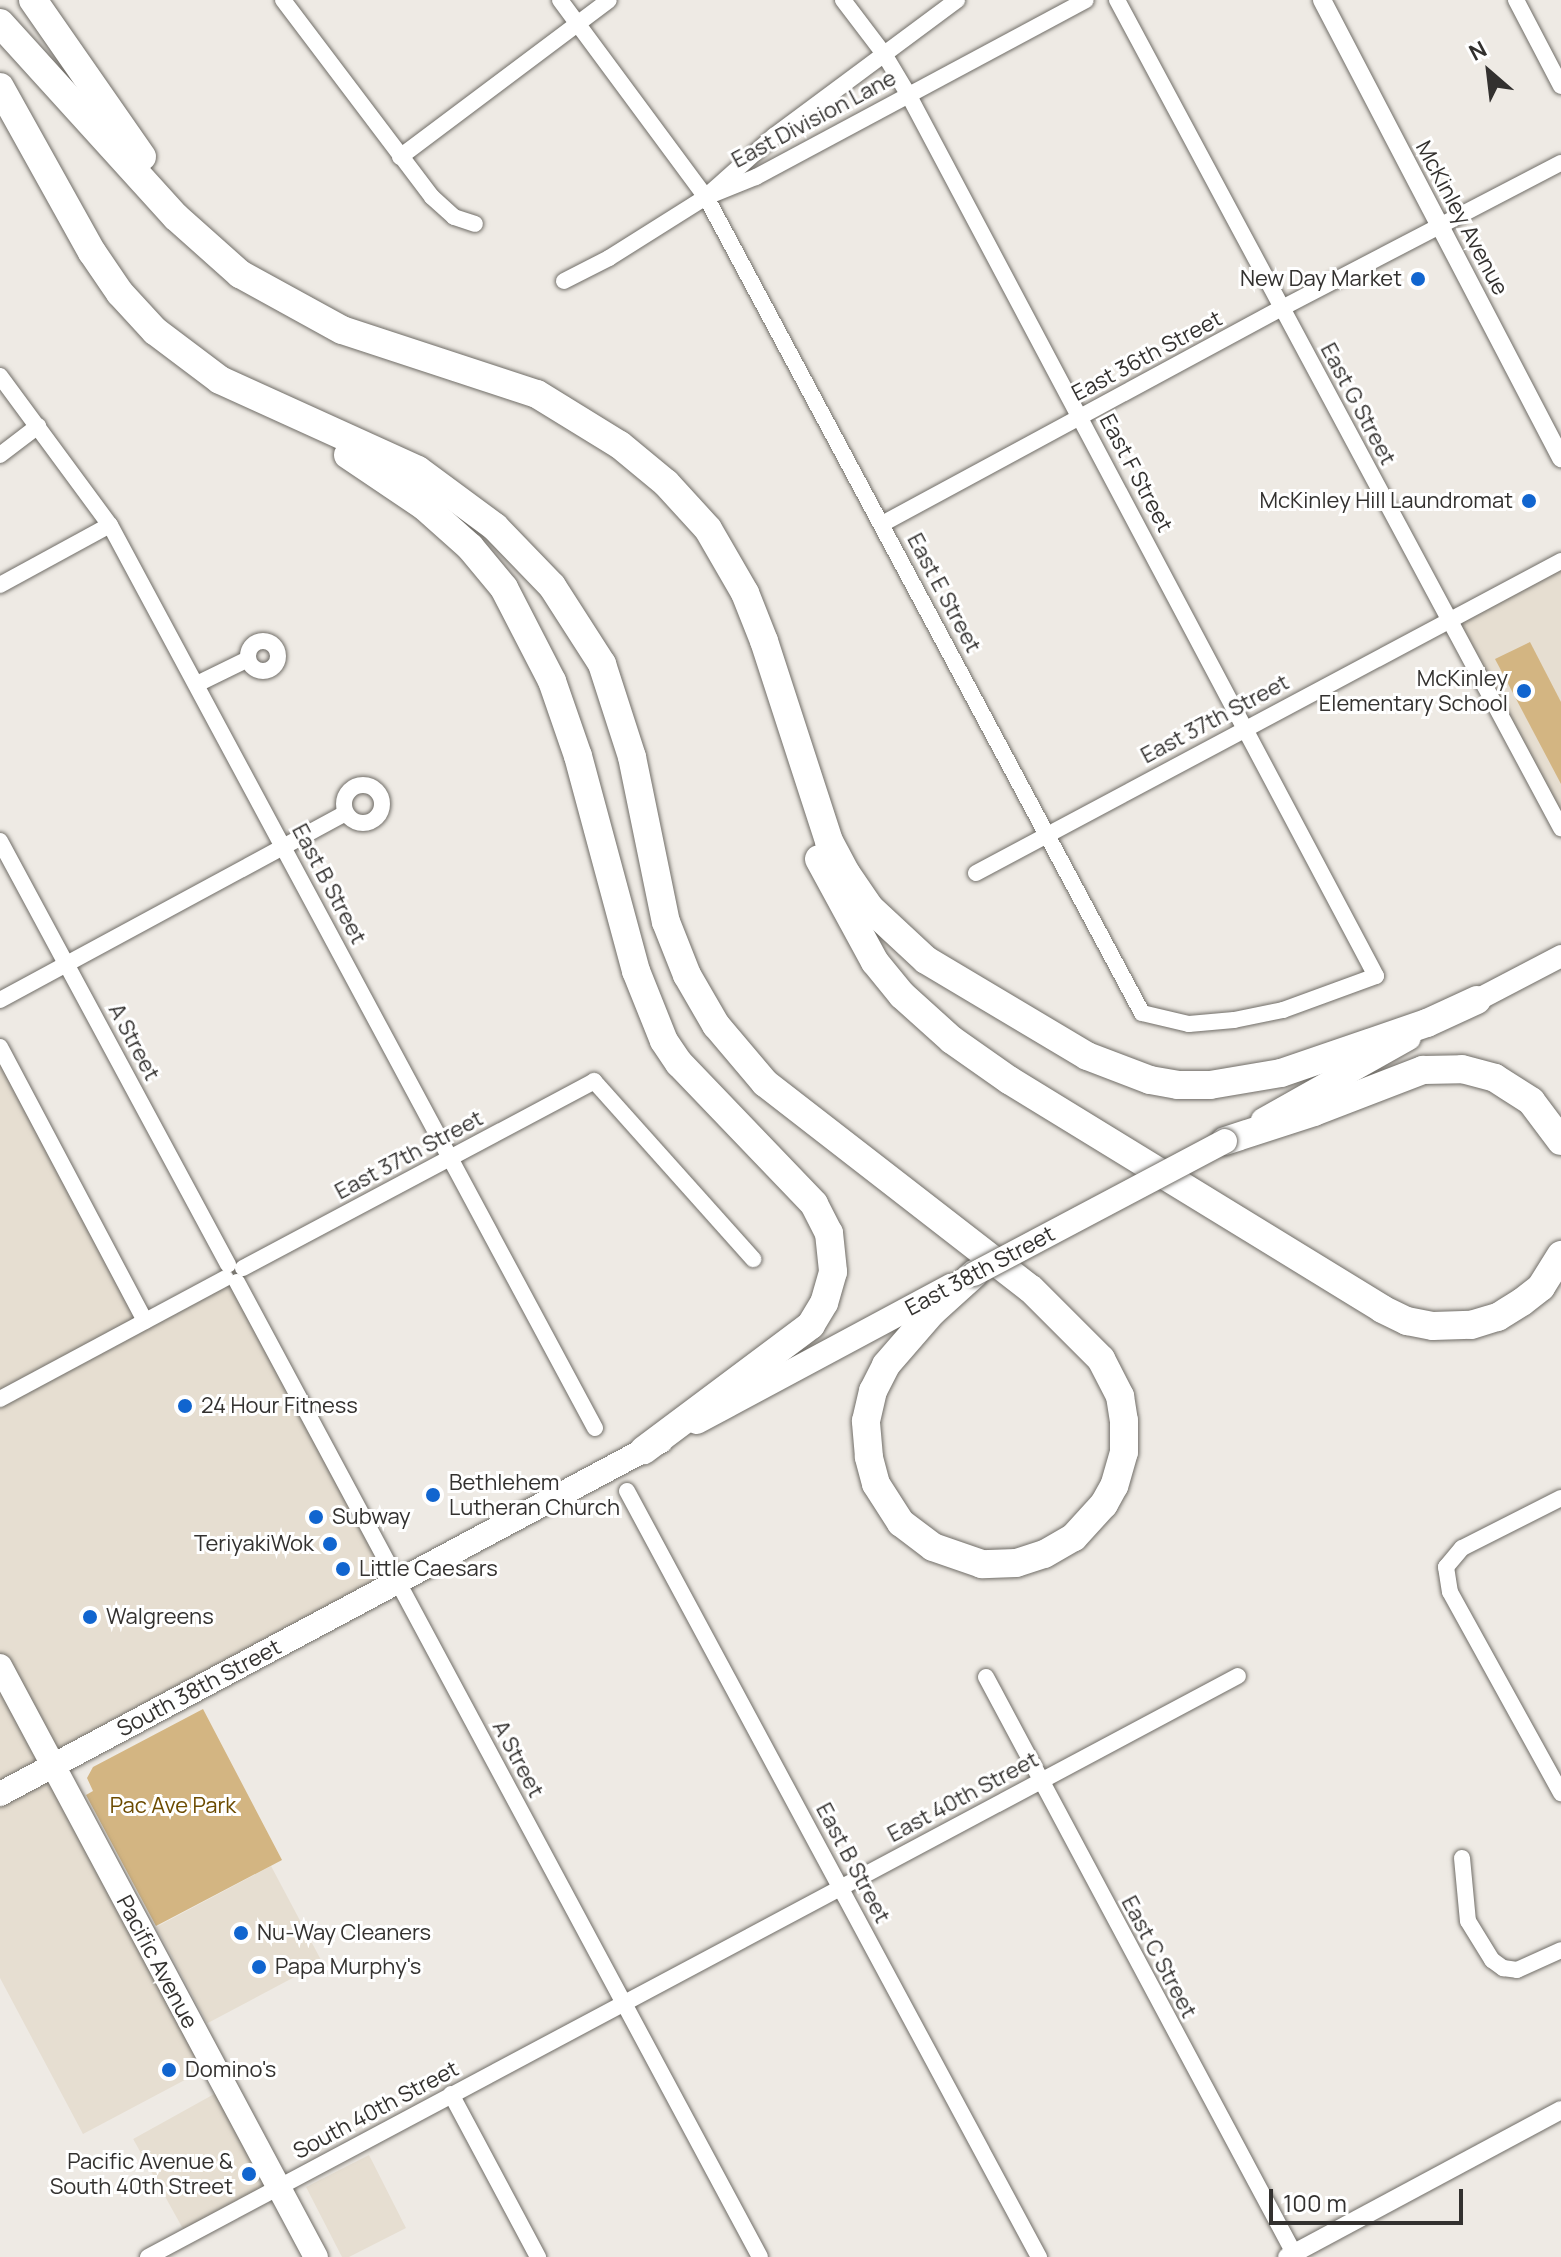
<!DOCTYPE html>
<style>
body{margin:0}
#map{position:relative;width:1561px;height:2257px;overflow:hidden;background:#eeeae4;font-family:Manrope,sans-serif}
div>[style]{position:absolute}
.built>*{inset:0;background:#e6ded1;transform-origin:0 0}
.green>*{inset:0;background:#d3b582}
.roads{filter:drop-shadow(0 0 2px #706d67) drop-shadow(0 0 2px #706d67)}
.minor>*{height:16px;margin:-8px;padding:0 8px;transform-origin:8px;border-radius:8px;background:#fff}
.minor>.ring{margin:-8px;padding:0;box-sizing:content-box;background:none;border:16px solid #fff;border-radius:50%}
.tertiary>*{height:18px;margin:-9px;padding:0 9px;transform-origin:9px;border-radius:9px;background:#fff}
.secondary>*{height:22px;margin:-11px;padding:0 11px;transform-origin:11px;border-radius:11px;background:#fff}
.primary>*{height:24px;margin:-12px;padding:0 12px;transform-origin:12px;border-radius:12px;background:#fff}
.motorway>*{height:28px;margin:-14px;padding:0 14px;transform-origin:14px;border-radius:14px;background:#fff}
.bridges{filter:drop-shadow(0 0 2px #706d67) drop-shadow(0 0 2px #706d67)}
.primary-bridge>*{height:24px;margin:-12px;padding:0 12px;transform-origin:12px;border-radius:12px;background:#fff}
.dots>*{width:22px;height:22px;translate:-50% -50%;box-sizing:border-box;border:4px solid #fff;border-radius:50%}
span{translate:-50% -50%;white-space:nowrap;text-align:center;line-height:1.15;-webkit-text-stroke:6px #fff;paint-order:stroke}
.street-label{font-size:22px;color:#33312f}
.poi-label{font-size:22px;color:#33312f}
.right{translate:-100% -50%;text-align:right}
.left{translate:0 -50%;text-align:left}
.park-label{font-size:22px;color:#6c4b00}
.north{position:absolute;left:1449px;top:32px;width:80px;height:80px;-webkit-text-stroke:6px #fff;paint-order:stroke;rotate:332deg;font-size:22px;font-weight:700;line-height:32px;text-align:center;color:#33312f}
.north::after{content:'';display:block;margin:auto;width:28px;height:36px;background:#33312f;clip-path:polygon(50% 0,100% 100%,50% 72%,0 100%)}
.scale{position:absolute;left:1269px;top:2189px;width:194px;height:36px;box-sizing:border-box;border:4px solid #33312f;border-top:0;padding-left:10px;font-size:24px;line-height:28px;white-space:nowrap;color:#33312f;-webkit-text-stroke:6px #fff;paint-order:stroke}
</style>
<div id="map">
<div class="built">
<div style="clip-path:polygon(1561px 561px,1561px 828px,1449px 619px)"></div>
<div style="clip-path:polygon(0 1047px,146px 1321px,233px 1274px,398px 1583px,53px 1765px,213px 2065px,83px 2134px,0 1978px)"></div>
<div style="left:271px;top:1866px;width:109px;height:130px;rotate:62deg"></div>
<div style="left:225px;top:2088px;width:113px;height:105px;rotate:61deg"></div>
<div style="clip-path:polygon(369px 2155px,406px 2228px,349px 2257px,342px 2257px,306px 2187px)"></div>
</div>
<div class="green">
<div style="clip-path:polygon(1530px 642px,1561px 702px,1561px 784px,1495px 659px)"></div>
<div style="clip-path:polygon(203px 1709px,282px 1860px,156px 1926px,86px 1795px,93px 1791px,87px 1778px,93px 1767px)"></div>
</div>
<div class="roads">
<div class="minor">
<div style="left:283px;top:0;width:247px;rotate:52.9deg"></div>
<div style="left:432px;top:197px;width:30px;rotate:42deg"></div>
<div style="left:454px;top:217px;width:22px;rotate:18deg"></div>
<div style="left:560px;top:0;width:245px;rotate:53.5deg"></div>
<div style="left:706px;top:197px;width:925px;rotate:61.88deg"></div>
<div style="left:1142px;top:1013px;width:48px;rotate:13.2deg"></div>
<div style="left:1189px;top:1024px;width:45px;rotate:-5.1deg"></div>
<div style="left:1234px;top:1020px;width:50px;rotate:-11.5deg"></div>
<div style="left:1283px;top:1010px;width:99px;rotate:-20.1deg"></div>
<div style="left:1376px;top:976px;width:998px;rotate:-117.95deg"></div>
<div style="left:908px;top:94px;width:47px;rotate:-121deg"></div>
<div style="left:884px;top:54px;width:68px;rotate:-127.2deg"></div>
<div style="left:1117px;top:0;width:940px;rotate:61.8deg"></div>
<div style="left:1516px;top:0;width:97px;rotate:62.4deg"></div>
<div style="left:400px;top:157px;width:261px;rotate:-36.9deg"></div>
<div style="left:710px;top:193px;width:86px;rotate:-41.7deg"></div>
<div style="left:774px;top:136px;width:228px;rotate:-36.6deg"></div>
<div style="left:564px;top:281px;width:51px;rotate:-27.1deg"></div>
<div style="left:609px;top:258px;width:115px;rotate:-32.2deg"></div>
<div style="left:706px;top:197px;width:54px;rotate:-21.8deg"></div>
<div style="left:756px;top:177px;width:374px;rotate:-28.2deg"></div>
<div style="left:0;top:376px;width:185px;rotate:53.6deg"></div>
<div style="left:110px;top:525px;width:1025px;rotate:61.76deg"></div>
<div style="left:0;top:455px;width:48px;rotate:-37.3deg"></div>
<div style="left:882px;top:524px;width:455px;rotate:-28.4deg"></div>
<div style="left:1282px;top:308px;width:314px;rotate:-27.5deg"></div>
<div style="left:0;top:585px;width:125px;rotate:-28.6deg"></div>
<div class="ring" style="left:248px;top:641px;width:14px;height:14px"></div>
<div style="left:197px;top:684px;width:57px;rotate:-26.1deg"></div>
<div class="ring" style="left:344px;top:785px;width:22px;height:22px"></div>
<div style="left:0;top:841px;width:481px;rotate:61.7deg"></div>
<div style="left:976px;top:873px;width:663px;rotate:-28.07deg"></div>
<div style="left:0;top:1000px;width:393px;rotate:-28.4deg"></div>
<div style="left:0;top:1047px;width:310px;rotate:62.1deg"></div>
<div style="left:243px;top:1268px;width:398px;rotate:-28deg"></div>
<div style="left:594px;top:1081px;width:239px;rotate:48.2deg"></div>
<div style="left:237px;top:1282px;width:1106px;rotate:61.79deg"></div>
<div style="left:0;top:1399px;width:256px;rotate:-28.2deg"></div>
<div style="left:627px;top:1491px;width:870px;rotate:61.73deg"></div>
<div style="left:1561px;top:1498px;width:111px;rotate:153.2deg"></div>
<div style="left:1462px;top:1548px;width:25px;rotate:130deg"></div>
<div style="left:1446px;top:1567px;width:25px;rotate:81deg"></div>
<div style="left:1450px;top:1592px;width:230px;rotate:61.1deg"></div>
<div style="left:986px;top:1677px;width:658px;rotate:61.88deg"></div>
<div style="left:1462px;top:1858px;width:63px;rotate:84.6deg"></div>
<div style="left:1468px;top:1921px;width:46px;rotate:58.4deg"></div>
<div style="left:1492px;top:1960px;width:14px;rotate:36deg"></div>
<div style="left:1503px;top:1968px;width:14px;rotate:8deg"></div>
<div style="left:1517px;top:1970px;width:48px;rotate:-24.4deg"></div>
<div style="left:451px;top:2094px;width:185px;rotate:61.9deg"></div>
<div style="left:148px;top:2257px;width:1235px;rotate:-28.06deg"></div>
</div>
<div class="tertiary">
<div style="left:1322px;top:0;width:517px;rotate:62.44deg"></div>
<div style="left:1287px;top:2257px;width:311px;rotate:-28.2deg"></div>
</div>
<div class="secondary">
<div style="left:1477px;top:1000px;width:95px;rotate:-27.6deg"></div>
</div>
<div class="primary">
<div style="left:1263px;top:1120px;width:167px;rotate:-29.3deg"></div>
<div style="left:697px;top:1422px;width:288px;rotate:-28.2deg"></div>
<div style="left:0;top:1666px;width:670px;rotate:61.87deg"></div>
<div style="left:0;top:1794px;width:749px;rotate:-28.1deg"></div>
</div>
<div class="motorway">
<div style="left:33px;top:0;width:191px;rotate:55.2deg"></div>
<div style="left:0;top:23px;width:262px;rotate:47.8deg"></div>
<div style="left:176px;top:217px;width:86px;rotate:41.7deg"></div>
<div style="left:240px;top:274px;width:116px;rotate:28.8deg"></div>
<div style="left:342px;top:330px;width:205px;rotate:18.2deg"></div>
<div style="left:537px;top:394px;width:97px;rotate:31.6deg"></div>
<div style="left:620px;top:445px;width:60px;rotate:39.6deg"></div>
<div style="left:666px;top:483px;width:62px;rotate:47.6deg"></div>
<div style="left:708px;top:529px;width:74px;rotate:60deg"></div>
<div style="left:745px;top:593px;width:52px;rotate:68.4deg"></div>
<div style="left:764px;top:641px;width:210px;rotate:72deg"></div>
<div style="left:829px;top:841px;width:36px;rotate:62deg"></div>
<div style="left:846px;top:873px;width:42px;rotate:55.6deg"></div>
<div style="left:870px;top:908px;width:76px;rotate:42.9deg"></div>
<div style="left:926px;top:960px;width:187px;rotate:30.8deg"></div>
<div style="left:1087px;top:1056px;width:67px;rotate:20.9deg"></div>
<div style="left:1150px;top:1080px;width:28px;rotate:10deg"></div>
<div style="left:1178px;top:1085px;width:32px"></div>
<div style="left:1210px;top:1085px;width:72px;rotate:-9.6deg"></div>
<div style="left:1281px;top:1073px;width:154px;rotate:-18.9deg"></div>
<div style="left:1427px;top:1023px;width:55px;rotate:-24.7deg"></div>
<div style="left:0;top:87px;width:189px;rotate:60.9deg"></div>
<div style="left:92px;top:252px;width:50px;rotate:55.7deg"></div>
<div style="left:120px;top:293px;width:52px;rotate:47.4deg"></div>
<div style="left:155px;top:331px;width:81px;rotate:37deg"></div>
<div style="left:220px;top:380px;width:217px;rotate:24.4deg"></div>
<div style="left:418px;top:470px;width:96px;rotate:36.5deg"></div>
<div style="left:495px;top:527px;width:82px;rotate:46deg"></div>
<div style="left:552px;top:586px;width:93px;rotate:57.3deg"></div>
<div style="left:602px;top:664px;width:98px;rotate:72.1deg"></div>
<div style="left:632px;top:757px;width:168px;rotate:78.4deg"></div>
<div style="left:666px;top:922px;width:57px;rotate:68.4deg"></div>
<div style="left:687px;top:975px;width:58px;rotate:59.9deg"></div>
<div style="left:716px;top:1025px;width:76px;rotate:49.8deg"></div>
<div style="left:765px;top:1083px;width:336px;rotate:37.8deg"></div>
<div style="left:1031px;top:1289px;width:99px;rotate:45deg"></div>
<div style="left:1101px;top:1359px;width:42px;rotate:62.8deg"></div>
<div style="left:1120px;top:1396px;width:25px;rotate:81deg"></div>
<div style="left:1124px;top:1421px;width:31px;rotate:90deg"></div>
<div style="left:1124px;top:1452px;width:35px;rotate:106deg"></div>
<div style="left:1114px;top:1486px;width:21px;rotate:119deg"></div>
<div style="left:1104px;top:1504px;width:45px;rotate:132.3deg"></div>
<div style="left:1074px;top:1537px;width:34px;rotate:150deg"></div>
<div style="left:1044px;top:1554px;width:29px;rotate:162deg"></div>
<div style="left:1016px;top:1563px;width:34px;rotate:178deg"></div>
<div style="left:982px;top:1564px;width:52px;rotate:-160.9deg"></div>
<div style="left:933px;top:1547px;width:40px;rotate:-143deg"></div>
<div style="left:901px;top:1523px;width:46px;rotate:-122.7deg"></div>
<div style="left:876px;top:1484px;width:28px;rotate:-105deg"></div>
<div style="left:869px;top:1457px;width:36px;rotate:-95deg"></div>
<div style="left:866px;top:1421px;width:31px;rotate:-77deg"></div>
<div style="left:873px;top:1391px;width:29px;rotate:-63deg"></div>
<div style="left:886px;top:1365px;width:70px;rotate:-49deg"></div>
<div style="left:932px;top:1312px;width:57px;rotate:-42.1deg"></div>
<div style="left:348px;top:455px;width:92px;rotate:33.9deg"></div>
<div style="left:424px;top:506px;width:62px;rotate:41.7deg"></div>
<div style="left:470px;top:547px;width:53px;rotate:50.3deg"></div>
<div style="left:504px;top:588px;width:105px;rotate:62.7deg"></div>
<div style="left:552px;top:681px;width:79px;rotate:70.9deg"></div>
<div style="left:578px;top:756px;width:223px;rotate:74.9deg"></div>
<div style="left:636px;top:971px;width:75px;rotate:68.2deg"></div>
<div style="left:664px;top:1041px;width:27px;rotate:56deg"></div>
<div style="left:679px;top:1063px;width:195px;rotate:46.2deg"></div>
<div style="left:814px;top:1204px;width:33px;rotate:63deg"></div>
<div style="left:829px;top:1233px;width:39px;rotate:84deg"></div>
<div style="left:833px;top:1272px;width:32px;rotate:106deg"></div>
<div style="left:824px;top:1303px;width:26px;rotate:121deg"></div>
<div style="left:811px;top:1325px;width:209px;rotate:143.2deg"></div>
<div style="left:819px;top:859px;width:117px;rotate:61.5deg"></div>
<div style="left:875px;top:962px;width:43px;rotate:50.7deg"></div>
<div style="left:902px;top:995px;width:67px;rotate:42deg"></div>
<div style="left:952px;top:1040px;width:70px;rotate:35.1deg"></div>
<div style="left:1009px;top:1080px;width:438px;rotate:31.5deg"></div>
<div style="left:1382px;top:1309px;width:28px;rotate:26deg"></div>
<div style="left:1407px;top:1321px;width:26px;rotate:11deg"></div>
<div style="left:1433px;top:1326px;width:38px;rotate:-2deg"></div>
<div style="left:1471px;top:1325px;width:28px;rotate:-17deg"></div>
<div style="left:1498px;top:1317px;width:28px;rotate:-32deg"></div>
<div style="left:1522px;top:1302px;width:24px;rotate:-38deg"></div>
<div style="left:1541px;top:1287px;width:38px;rotate:-58deg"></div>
<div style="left:1225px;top:1141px;width:94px;rotate:-18deg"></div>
<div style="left:1314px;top:1112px;width:117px;rotate:-21.1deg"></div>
<div style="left:1423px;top:1070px;width:39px;rotate:-1deg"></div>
<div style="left:1462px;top:1069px;width:34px;rotate:15deg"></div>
<div style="left:1495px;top:1078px;width:43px;rotate:32.6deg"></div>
<div style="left:1531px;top:1101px;width:50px;rotate:53.1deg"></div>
</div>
</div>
<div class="bridges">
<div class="primary-bridge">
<div style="left:974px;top:1274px;width:284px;rotate:-27.9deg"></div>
</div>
</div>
<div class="dots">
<div style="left:1418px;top:279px;background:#1165cf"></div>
<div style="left:1529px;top:501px;background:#1165cf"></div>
<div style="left:1524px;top:691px;background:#1165cf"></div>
<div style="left:185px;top:1406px;background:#1165cf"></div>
<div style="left:433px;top:1495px;background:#1165cf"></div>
<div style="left:316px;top:1517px;background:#1165cf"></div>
<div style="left:330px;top:1544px;background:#1165cf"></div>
<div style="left:343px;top:1569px;background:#1165cf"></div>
<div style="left:90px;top:1617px;background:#1165cf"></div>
<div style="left:241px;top:1933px;background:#1165cf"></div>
<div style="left:259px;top:1967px;background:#1165cf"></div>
<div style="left:169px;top:2070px;background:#1165cf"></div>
<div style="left:249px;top:2174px;background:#1165cf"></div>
</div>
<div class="street-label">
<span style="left:814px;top:119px;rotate:-28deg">East Division Lane</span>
<span style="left:1462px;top:218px;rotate:62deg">McKinley Avenue</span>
<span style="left:1147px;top:356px;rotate:-28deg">East 36th Street</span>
<span style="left:1358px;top:404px;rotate:62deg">East G Street</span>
<span style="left:1136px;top:473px;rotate:62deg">East F Street</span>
<span style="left:944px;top:593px;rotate:62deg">East E Street</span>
<span style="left:1215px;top:719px;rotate:-28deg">East 37th Street</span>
<span style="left:329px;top:884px;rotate:62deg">East B Street</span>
<span style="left:134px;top:1042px;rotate:62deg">A Street</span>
<span style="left:409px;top:1155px;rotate:-28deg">East 37th Street</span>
<span style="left:980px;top:1271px;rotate:-28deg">East 38th Street</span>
<span style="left:199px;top:1688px;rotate:-28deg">South 38th Street</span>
<span style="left:518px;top:1759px;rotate:62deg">A Street</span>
<span style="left:963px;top:1797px;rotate:-28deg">East 40th Street</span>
<span style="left:853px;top:1863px;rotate:62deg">East B Street</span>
<span style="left:1159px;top:1957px;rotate:62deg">East C Street</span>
<span style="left:157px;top:1962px;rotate:62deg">Pacific Avenue</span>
<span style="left:376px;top:2110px;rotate:-28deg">South 40th Street</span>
</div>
<div class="poi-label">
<span class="right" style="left:1402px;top:279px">New Day Market</span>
<span class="right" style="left:1513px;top:501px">McKinley Hill Laundromat</span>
<span class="right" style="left:1508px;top:691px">McKinley<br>Elementary School</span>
<span class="left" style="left:201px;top:1406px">24 Hour Fitness</span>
<span class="left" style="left:449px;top:1495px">Bethlehem<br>Lutheran Church</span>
<span class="left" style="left:332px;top:1517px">Subway</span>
<span class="right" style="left:314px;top:1544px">TeriyakiWok</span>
<span class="left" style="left:359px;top:1569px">Little Caesars</span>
<span class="left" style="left:106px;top:1617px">Walgreens</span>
<span class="left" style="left:257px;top:1933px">Nu-Way Cleaners</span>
<span class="left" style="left:275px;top:1967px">Papa Murphy's</span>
<span class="left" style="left:185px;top:2070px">Domino's</span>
<span class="right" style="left:233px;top:2174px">Pacific Avenue &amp;<br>South 40th Street</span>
</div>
<div class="park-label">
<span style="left:173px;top:1806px">Pac Ave Park</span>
</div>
<div class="north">N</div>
<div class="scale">100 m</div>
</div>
